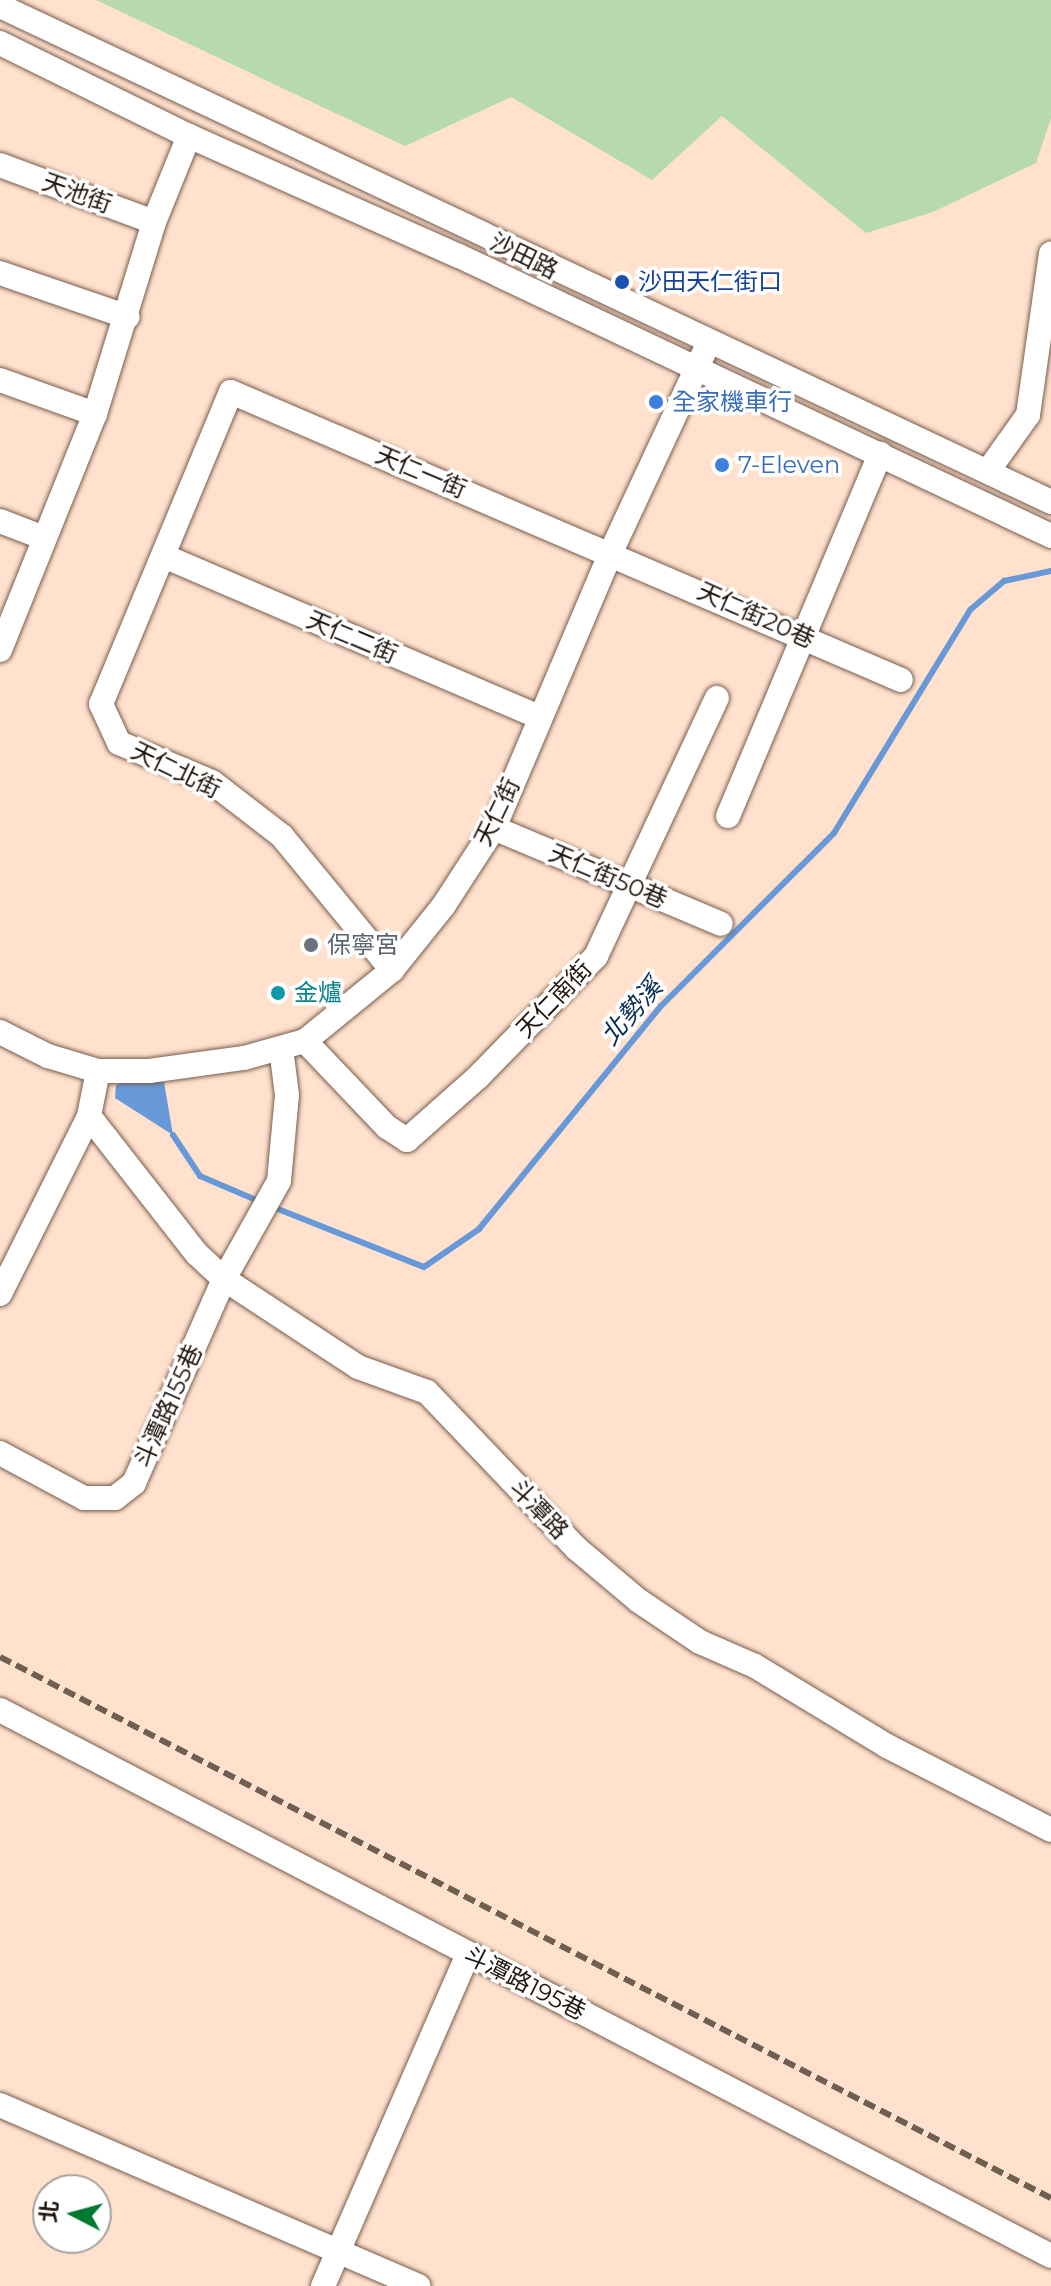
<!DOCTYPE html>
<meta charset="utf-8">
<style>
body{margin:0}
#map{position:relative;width:1051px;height:2286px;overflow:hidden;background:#ffe1cd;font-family:Montserrat,"Noto Sans TC",sans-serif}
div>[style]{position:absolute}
.green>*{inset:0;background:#b6d9af}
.water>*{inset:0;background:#6799d8}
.stream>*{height:6px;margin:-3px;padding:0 3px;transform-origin:3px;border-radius:3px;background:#6799d8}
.roads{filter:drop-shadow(0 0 2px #775d4c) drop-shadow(0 0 2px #775d4c)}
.minor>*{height:24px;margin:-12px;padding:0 12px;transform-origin:12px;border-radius:12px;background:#fff}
.rail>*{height:6px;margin-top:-3px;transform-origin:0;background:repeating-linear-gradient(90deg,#6f5e52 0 12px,transparent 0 18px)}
.dots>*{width:22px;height:22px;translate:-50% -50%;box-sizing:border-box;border:4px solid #fff;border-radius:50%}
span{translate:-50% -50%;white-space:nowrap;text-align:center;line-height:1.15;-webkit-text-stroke:7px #fff;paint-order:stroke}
.street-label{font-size:24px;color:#20160e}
.transit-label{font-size:24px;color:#164399}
.left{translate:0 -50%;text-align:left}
.shop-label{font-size:24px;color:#366cbe}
.worship-label{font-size:24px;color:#5b616d}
.culture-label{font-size:24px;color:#0d838f}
.water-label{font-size:26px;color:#082c54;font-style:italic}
.north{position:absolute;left:32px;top:2174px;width:80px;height:80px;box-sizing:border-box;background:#fff;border:2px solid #a6a29f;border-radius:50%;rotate:276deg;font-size:22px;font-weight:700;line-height:32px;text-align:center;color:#20160e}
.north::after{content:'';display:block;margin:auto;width:28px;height:36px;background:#017a31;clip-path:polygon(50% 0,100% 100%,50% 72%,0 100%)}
</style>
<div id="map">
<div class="green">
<div style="clip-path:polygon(96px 0,1051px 0,1051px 118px,1036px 163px,933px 212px,866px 233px,722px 116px,652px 180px,511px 97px,405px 146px)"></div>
</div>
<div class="water">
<div style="clip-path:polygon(127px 1080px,164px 1082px,173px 1135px,115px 1098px,116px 1085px)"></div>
</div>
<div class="stream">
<div style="left:173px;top:1135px;width:49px;rotate:56.6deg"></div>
<div style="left:200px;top:1176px;width:69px;rotate:23.2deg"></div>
<div style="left:273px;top:1207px;width:162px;rotate:21.7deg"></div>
<div style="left:424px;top:1267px;width:67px;rotate:-34.6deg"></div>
<div style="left:479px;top:1229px;width:288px;rotate:-50.8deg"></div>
<div style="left:661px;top:1006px;width:245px;rotate:-45deg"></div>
<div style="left:834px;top:833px;width:261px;rotate:-58.6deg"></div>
<div style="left:970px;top:610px;width:45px;rotate:-40.5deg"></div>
<div style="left:1004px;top:581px;width:48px;rotate:-12deg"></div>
</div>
<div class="roads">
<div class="minor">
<div style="left:0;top:6px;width:1162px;rotate:25.26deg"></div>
<div style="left:0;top:43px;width:211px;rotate:26.2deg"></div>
<div style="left:189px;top:136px;width:295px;rotate:24deg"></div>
<div style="left:459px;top:256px;width:655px;rotate:25.31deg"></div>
<div style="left:0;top:165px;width:164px;rotate:20.3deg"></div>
<div style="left:0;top:273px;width:135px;rotate:19deg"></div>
<div style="left:0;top:380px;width:101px;rotate:19.7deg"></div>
<div style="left:988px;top:471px;width:69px;rotate:-54.5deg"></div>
<div style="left:1028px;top:415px;width:163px;rotate:-81.9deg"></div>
<div style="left:0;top:521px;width:47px;rotate:21.1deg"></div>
<div style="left:166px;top:557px;width:406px;rotate:23.2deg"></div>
<div style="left:0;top:650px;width:254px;rotate:-68.1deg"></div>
<div style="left:95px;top:414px;width:201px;rotate:-72.9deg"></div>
<div style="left:154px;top:222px;width:93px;rotate:-67.9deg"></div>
<div style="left:728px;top:816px;width:393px;rotate:-67.2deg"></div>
<div style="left:494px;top:828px;width:246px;rotate:22.9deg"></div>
<div style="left:392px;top:970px;width:173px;rotate:-129.4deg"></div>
<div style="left:282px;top:836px;width:88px;rotate:-142.4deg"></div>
<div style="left:212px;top:782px;width:101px;rotate:-157.2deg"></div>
<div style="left:119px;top:743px;width:43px;rotate:-114.8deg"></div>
<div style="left:101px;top:704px;width:338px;rotate:-67.4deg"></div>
<div style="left:231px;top:392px;width:729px;rotate:23.26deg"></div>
<div style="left:0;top:1032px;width:54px;rotate:26.6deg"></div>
<div style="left:48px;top:1056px;width:52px;rotate:16.7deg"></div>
<div style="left:98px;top:1071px;width:51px"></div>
<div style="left:149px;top:1071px;width:96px;rotate:-7.8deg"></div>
<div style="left:244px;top:1058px;width:63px;rotate:-15.6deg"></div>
<div style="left:305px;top:1041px;width:112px;rotate:-39.2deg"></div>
<div style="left:392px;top:970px;width:83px;rotate:-51.3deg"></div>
<div style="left:444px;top:905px;width:92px;rotate:-57deg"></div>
<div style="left:494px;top:828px;width:300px;rotate:-67deg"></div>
<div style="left:611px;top:552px;width:220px;rotate:-65deg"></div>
<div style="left:305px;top:1041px;width:119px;rotate:46.4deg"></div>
<div style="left:387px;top:1127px;width:24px;rotate:33deg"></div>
<div style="left:407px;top:1140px;width:95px;rotate:-41.6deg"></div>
<div style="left:478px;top:1077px;width:169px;rotate:-45.7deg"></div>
<div style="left:596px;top:956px;width:285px;rotate:-64.9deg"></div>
<div style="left:98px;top:1071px;width:46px;rotate:101.3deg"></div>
<div style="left:89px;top:1116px;width:175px;rotate:52deg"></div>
<div style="left:197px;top:1254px;width:37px;rotate:43deg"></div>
<div style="left:224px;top:1279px;width:160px;rotate:33.3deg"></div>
<div style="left:358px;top:1367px;width:73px;rotate:19.9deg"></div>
<div style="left:427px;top:1392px;width:216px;rotate:46.3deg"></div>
<div style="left:576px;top:1548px;width:82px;rotate:40.1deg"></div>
<div style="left:639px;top:1601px;width:73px;rotate:33.9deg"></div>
<div style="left:700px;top:1642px;width:60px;rotate:23.6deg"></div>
<div style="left:755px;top:1666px;width:154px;rotate:31.2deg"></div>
<div style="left:887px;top:1746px;width:184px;rotate:27.1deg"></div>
<div style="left:0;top:1294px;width:199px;rotate:-63.4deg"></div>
<div style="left:0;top:1453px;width:95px;rotate:28.2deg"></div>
<div style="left:84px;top:1498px;width:31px"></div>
<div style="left:115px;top:1498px;width:24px;rotate:-38deg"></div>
<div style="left:134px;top:1483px;width:223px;rotate:-66.2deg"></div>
<div style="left:224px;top:1279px;width:112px;rotate:-60.7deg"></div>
<div style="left:279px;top:1181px;width:86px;rotate:-84.7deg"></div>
<div style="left:287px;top:1095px;width:47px;rotate:-97.3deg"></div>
<div style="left:0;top:1710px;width:1184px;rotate:27.45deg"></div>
<div style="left:0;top:2105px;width:456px;rotate:23.4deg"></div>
<div style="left:323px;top:2286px;width:362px;rotate:-66.4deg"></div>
</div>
</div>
<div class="rail">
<div style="left:0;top:1657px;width:1182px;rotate:27.24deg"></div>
</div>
<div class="dots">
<div style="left:622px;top:282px;background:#1a4fb4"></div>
<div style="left:656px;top:402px;background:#3f7fe0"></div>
<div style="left:722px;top:465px;background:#3f7fe0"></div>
<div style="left:311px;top:945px;background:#6b7280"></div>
<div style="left:278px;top:993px;background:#0f9aa8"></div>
</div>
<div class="street-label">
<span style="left:77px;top:193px;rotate:20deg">天池街</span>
<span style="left:524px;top:256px;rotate:26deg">沙田路</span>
<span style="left:421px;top:472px;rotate:23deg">天仁一街</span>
<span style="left:756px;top:615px;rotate:24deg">天仁街20巷</span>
<span style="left:352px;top:637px;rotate:23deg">天仁二街</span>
<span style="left:176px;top:770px;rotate:26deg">天仁北街</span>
<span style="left:497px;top:812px;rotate:-64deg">天仁街</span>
<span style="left:608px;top:876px;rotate:23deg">天仁街50巷</span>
<span style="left:554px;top:999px;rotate:-46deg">天仁南街</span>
<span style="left:168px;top:1406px;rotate:-66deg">斗潭路155巷</span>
<span style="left:539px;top:1509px;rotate:46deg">斗潭路</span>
<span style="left:525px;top:1983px;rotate:27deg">斗潭路195巷</span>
</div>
<div class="transit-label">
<span class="left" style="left:638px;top:282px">沙田天仁街口</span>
</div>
<div class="shop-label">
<span class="left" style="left:672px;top:402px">全家機車行</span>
<span class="left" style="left:738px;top:465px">7-Eleven</span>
</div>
<div class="worship-label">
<span class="left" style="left:327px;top:945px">保寧宮</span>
</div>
<div class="culture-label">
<span class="left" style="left:294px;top:993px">金爐</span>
</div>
<div class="water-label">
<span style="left:632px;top:1012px;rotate:-49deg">北勢溪</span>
</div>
<div class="north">北</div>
</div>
